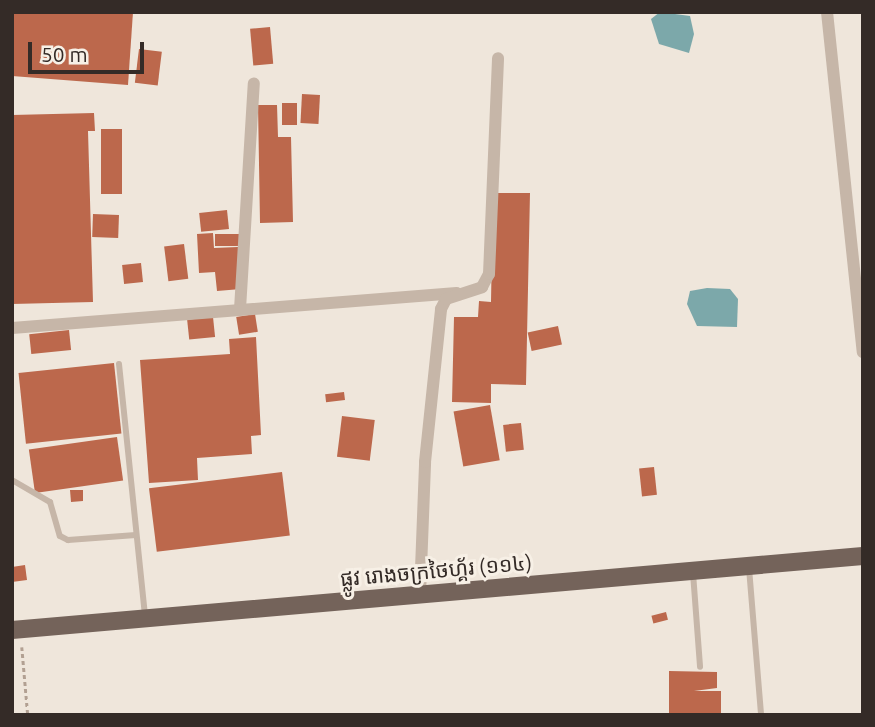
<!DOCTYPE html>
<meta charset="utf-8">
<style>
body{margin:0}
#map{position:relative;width:875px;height:727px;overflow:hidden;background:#efe6db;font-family:Ubuntu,"Noto Sans Khmer",sans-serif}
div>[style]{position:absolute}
.water>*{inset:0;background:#7ca8aa}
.building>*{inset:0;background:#bc684c;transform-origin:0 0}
.path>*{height:2.5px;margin-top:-1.25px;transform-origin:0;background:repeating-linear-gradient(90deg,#b2a092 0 3.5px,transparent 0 7px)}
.lane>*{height:6px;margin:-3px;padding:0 3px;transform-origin:3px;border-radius:3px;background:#c6b6a8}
.street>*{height:12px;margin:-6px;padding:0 6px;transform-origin:6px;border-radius:6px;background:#c6b6a8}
.primary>*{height:18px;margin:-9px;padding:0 9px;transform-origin:9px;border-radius:9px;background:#74635a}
span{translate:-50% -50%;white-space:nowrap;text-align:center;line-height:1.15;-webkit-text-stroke:6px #f7f0e6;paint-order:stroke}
.street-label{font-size:21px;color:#342b27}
.frame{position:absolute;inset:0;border:14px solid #342b27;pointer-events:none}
.scale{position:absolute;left:28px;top:42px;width:116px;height:32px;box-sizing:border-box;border:4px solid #342b27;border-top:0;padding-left:9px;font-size:21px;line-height:24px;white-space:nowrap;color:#342b27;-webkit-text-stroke:5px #f7f0e6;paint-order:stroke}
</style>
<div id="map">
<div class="water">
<div style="clip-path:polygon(660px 12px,690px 16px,694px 34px,689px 53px,659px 44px,651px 19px)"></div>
<div style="clip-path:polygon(707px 288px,730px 289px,738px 299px,737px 327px,697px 326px,687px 304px,690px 291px)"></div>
</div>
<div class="building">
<div style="clip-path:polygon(12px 12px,133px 12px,128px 85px,12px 76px)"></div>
<div style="left:270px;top:27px;width:37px;height:20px;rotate:85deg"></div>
<div style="left:139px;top:49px;width:23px;height:34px;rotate:7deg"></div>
<div style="left:302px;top:94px;width:18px;height:29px;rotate:3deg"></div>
<div style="left:282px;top:103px;width:15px;height:22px"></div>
<div style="clip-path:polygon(258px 105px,277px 105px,278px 137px,291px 137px,293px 222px,260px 223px)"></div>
<div style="clip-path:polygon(94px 113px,95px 131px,88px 131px,93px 302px,12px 304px,12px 115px)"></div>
<div style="left:101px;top:129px;width:21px;height:65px"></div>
<div style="clip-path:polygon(493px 193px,530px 193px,526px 385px,491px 384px,491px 403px,452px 402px,454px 317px,478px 317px,479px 301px,491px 302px)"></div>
<div style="left:227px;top:210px;width:19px;height:28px;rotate:84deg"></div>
<div style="left:93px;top:214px;width:26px;height:23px;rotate:2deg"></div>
<div style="clip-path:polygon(213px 233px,214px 248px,238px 247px,241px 289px,217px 291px,215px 272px,199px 273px,197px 234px)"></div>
<div style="left:215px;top:234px;width:24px;height:12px"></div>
<div style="left:184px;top:244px;width:35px;height:20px;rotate:83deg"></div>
<div style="left:141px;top:263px;width:19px;height:19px;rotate:84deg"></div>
<div style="left:255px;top:314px;width:18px;height:19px;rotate:81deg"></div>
<div style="left:213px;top:317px;width:20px;height:26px;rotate:84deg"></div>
<div style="left:558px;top:326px;width:19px;height:31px;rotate:78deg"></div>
<div style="left:69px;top:330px;width:20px;height:40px;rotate:84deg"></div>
<div style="clip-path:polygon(256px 337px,261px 435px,251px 436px,252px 454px,197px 458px,198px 480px,149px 483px,140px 360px,230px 354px,229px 339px)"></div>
<div style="left:114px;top:363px;width:71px;height:96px;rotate:84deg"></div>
<div style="left:344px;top:392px;width:8px;height:19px;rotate:83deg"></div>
<div style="left:490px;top:405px;width:56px;height:37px;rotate:80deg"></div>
<div style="left:342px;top:416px;width:33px;height:41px;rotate:7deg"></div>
<div style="left:521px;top:423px;width:27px;height:18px;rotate:84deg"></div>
<div style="left:117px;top:437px;width:44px;height:89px;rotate:82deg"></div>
<div style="left:654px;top:467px;width:28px;height:15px;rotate:84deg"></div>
<div style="left:282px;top:472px;width:64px;height:134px;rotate:83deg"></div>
<div style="clip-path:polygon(70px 490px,83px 490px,83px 501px,71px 502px)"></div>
<div style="clip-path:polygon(25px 565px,27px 580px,12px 582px,12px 567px)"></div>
<div style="left:666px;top:612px;width:8px;height:15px;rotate:76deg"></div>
<div style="clip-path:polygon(669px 671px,717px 672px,717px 688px,694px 691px,721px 691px,721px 715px,669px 715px)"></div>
</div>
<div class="path">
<div style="left:22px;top:647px;width:68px;rotate:85deg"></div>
</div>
<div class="lane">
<div style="left:119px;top:364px;width:253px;rotate:84.1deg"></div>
<div style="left:12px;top:480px;width:44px;rotate:30.1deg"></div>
<div style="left:50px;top:502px;width:35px;rotate:74deg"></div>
<div style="left:60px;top:536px;width:9px;rotate:27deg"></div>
<div style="left:68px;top:540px;width:68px;rotate:-4.2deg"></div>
<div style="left:749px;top:568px;width:147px;rotate:85.3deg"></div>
<div style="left:693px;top:573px;width:94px;rotate:85.7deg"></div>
</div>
<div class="street">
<div style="left:827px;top:12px;width:342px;rotate:84deg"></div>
<div style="left:240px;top:309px;width:226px;rotate:-86.5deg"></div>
<div style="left:12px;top:328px;width:446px;rotate:-4.5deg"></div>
<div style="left:420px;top:595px;width:133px;rotate:-87.8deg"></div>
<div style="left:425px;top:462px;width:154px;rotate:-84deg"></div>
<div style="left:441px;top:309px;width:11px;rotate:-63deg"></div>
<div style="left:446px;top:299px;width:38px;rotate:-18deg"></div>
<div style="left:482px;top:287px;width:15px;rotate:-62deg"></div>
<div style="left:489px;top:274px;width:216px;rotate:-87.6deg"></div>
</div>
<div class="primary">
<div style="left:12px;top:630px;width:854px;rotate:-4.97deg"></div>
</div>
<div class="street-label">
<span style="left:436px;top:570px;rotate:-5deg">ផ្លូវ រោងចក្រថៃហ្គ័រ (១១៤)</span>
</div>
<div class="frame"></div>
<div class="scale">50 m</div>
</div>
